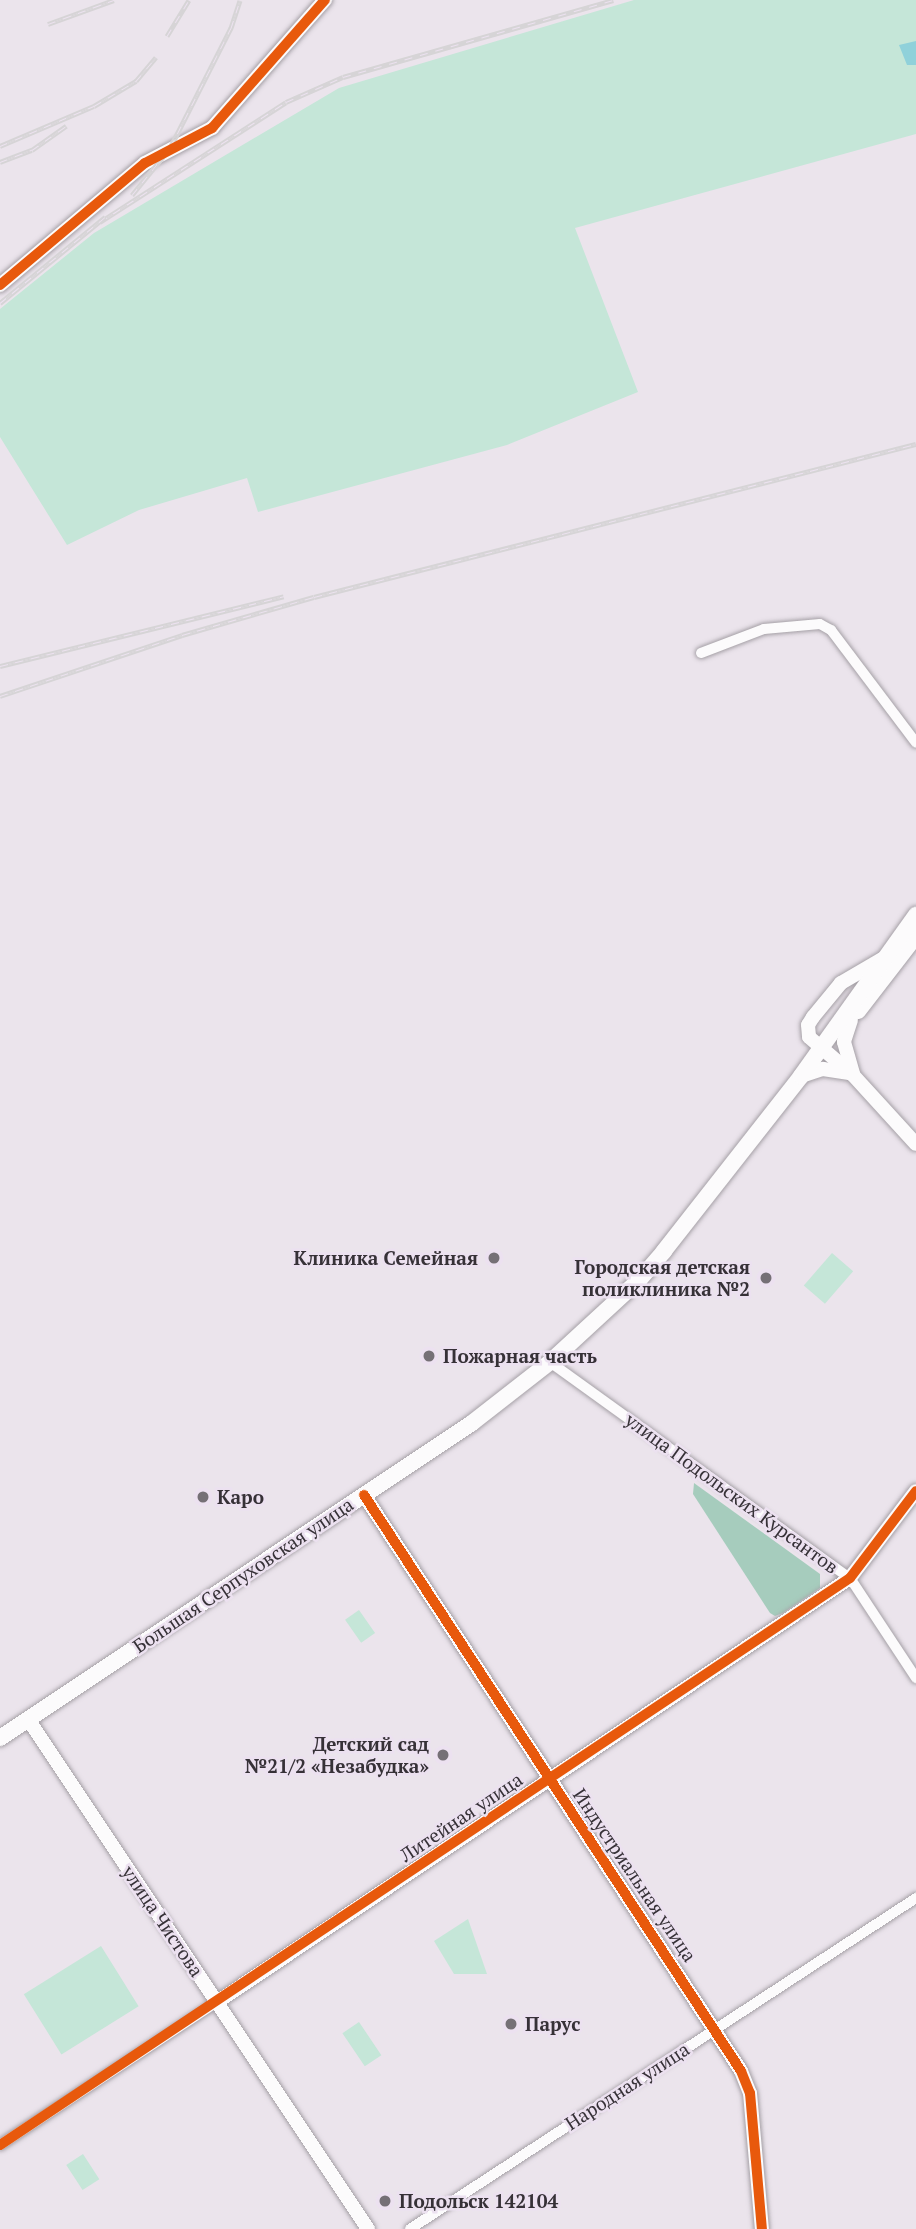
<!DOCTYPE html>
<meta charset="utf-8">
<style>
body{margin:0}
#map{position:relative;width:916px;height:2229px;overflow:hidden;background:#ebe4ec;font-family:"PT Serif",serif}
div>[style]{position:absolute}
.green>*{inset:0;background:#c5e6d8;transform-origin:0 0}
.forest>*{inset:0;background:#a6ccbd}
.water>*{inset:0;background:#90d1da}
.roads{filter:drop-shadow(0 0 2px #a5a0a6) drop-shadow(0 0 2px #a5a0a6)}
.street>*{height:10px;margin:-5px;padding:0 5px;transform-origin:5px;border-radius:5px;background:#fcfbfc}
.secondary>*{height:14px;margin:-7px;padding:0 7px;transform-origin:7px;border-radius:7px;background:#fcfbfc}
.primary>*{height:16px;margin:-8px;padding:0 8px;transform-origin:8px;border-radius:8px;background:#fcfbfc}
.rail>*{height:5px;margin-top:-2.5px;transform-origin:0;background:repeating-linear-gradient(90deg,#ece1f0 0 8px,#d6d4d6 0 16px);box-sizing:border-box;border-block:2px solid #d6d4d6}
.cycleway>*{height:10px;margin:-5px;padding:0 5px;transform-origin:5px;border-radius:5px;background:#e8590c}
.dots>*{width:19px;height:19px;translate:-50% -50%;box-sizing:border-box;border:4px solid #ece1f0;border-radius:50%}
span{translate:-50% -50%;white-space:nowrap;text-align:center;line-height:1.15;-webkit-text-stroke:5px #ece1f0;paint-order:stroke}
.poi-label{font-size:19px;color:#363137;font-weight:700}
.right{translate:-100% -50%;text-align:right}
.left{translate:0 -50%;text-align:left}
.street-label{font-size:19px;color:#363137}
</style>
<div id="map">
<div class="green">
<div style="clip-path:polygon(634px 0,916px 0,916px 134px,575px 228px,638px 392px,507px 445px,258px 512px,247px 478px,139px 510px,67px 545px,0 437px,0 309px,94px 233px,339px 88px)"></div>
<div style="left:832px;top:1253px;width:28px;height:43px;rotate:41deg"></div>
<div style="left:359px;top:1610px;width:28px;height:17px;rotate:55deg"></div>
<div style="clip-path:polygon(468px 1919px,487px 1974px,454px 1974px,434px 1941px)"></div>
<div style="left:101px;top:1946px;width:71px;height:91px;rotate:58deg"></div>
<div style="left:359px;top:2022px;width:40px;height:20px;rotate:56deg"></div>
<div style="left:83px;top:2154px;width:30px;height:20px;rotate:57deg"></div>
</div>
<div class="forest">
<div style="clip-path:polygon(694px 1483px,820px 1574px,820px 1588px,783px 1613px,775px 1616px,770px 1613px,693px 1494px)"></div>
</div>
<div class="water">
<div style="clip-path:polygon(916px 41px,916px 65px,907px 65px,899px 45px)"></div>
</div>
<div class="roads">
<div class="street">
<div style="left:701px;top:653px;width:67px;rotate:-20.9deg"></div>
<div style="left:764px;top:629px;width:56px;rotate:-5.1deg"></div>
<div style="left:820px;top:624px;width:13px;rotate:29deg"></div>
<div style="left:831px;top:630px;width:141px;rotate:53deg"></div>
<div style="left:550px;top:1362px;width:370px;rotate:35.8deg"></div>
<div style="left:850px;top:1578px;width:120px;rotate:56.6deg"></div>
<div style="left:0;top:2145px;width:260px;rotate:-33.4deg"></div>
<div style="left:410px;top:2229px;width:605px;rotate:-33.19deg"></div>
</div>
<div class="secondary">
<div style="left:0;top:285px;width:189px;rotate:-40.1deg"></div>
<div style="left:145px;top:163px;width:76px;rotate:-27.6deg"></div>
<div style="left:212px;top:128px;width:171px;rotate:-48.6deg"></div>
<div style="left:882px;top:959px;width:48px;rotate:149.7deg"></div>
<div style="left:841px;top:983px;width:44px;rotate:129.5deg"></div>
<div style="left:813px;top:1017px;width:9px;rotate:122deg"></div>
<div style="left:808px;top:1025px;width:12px;rotate:85deg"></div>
<div style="left:809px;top:1037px;width:58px;rotate:40.8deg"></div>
<div style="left:853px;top:1075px;width:93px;rotate:47.6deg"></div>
<div style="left:851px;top:1020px;width:23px;rotate:108deg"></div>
<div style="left:844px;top:1042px;width:33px;rotate:74deg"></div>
<div style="left:801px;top:1076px;width:23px;rotate:-18deg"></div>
<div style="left:823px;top:1069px;width:25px;rotate:9deg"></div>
<div style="left:364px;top:1495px;width:688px;rotate:56.79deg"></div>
<div style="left:741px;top:2071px;width:24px;rotate:68deg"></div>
<div style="left:750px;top:2093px;width:137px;rotate:85deg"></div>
<div style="left:28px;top:1719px;width:613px;rotate:56.31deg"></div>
<div style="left:217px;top:2002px;width:762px;rotate:-33.82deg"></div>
<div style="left:850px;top:1578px;width:109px;rotate:-52.8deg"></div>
</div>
<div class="primary">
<div style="left:858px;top:1011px;width:95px;rotate:-52.3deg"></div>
<div style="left:0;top:1738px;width:567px;rotate:-33.72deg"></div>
<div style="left:472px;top:1423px;width:99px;rotate:-38deg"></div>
<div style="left:550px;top:1362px;width:122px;rotate:-42.7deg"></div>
<div style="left:640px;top:1279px;width:37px;rotate:-49deg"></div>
<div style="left:664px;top:1251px;width:222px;rotate:-51.9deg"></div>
<div style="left:801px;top:1076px;width:198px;rotate:-54.5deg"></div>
</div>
</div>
<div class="rail">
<div style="left:48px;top:24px;width:70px;rotate:-20deg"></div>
<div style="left:167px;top:36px;width:42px;rotate:-58.6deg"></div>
<div style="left:0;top:146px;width:102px;rotate:-23.1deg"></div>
<div style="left:94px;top:106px;width:49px;rotate:-30.8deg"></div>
<div style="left:136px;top:81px;width:31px;rotate:-50deg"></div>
<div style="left:0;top:162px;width:34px;rotate:-21deg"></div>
<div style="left:32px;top:150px;width:42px;rotate:-35.2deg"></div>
<div style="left:132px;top:195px;width:60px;rotate:-51deg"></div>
<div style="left:170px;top:148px;width:135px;rotate:-63.1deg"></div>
<div style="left:231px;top:28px;width:29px;rotate:-72deg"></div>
<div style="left:100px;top:222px;width:221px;rotate:-32.8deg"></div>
<div style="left:286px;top:102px;width:62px;rotate:-23.7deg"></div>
<div style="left:343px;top:77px;width:281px;rotate:-15.9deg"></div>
<div style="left:0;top:303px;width:136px;rotate:-39.3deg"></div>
<div style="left:0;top:666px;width:292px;rotate:-13.8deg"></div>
<div style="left:0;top:696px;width:192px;rotate:-18.5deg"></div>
<div style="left:182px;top:635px;width:137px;rotate:-16.1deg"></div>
<div style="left:314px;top:597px;width:621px;rotate:-14.26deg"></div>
</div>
<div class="cycleway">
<div style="left:0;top:285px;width:189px;rotate:-40.1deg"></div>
<div style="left:145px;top:163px;width:76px;rotate:-27.6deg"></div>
<div style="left:212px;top:128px;width:171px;rotate:-48.6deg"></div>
<div style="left:364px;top:1495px;width:688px;rotate:56.79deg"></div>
<div style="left:741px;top:2071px;width:24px;rotate:68deg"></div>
<div style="left:750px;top:2093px;width:137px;rotate:85deg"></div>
<div style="left:0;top:2145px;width:1022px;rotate:-33.71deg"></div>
<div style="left:850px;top:1578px;width:109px;rotate:-52.8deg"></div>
</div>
<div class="dots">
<div style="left:494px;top:1258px;background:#757076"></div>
<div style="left:766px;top:1278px;background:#757076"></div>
<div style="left:429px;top:1356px;background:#757076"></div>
<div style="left:203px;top:1497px;background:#757076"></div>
<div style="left:443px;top:1755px;background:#757076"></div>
<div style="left:511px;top:2024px;background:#757076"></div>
<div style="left:385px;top:2201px;background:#757076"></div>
</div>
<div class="poi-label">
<span class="right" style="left:478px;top:1258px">Клиника Семейная</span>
<span class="right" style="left:750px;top:1278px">Городская детская<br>поликлиника №2</span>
<span class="left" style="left:443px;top:1356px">Пожарная часть</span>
<span class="left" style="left:217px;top:1497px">Каро</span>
<span class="right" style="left:429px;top:1755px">Детский сад<br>№21/2 «Незабудка»</span>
<span class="left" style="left:525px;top:2024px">Парус</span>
<span class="left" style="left:399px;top:2201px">Подольск 142104</span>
</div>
<div class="street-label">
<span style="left:732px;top:1493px;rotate:36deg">улица Подольских Курсантов</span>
<span style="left:243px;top:1575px;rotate:-34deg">Большая Серпуховская улица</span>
<span style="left:461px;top:1817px;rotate:-34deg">Литейная улица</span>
<span style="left:635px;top:1875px;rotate:56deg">Индустриальная улица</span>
<span style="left:163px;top:1921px;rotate:56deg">улица Чистова</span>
<span style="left:627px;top:2086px;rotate:-33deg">Народная улица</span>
</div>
</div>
